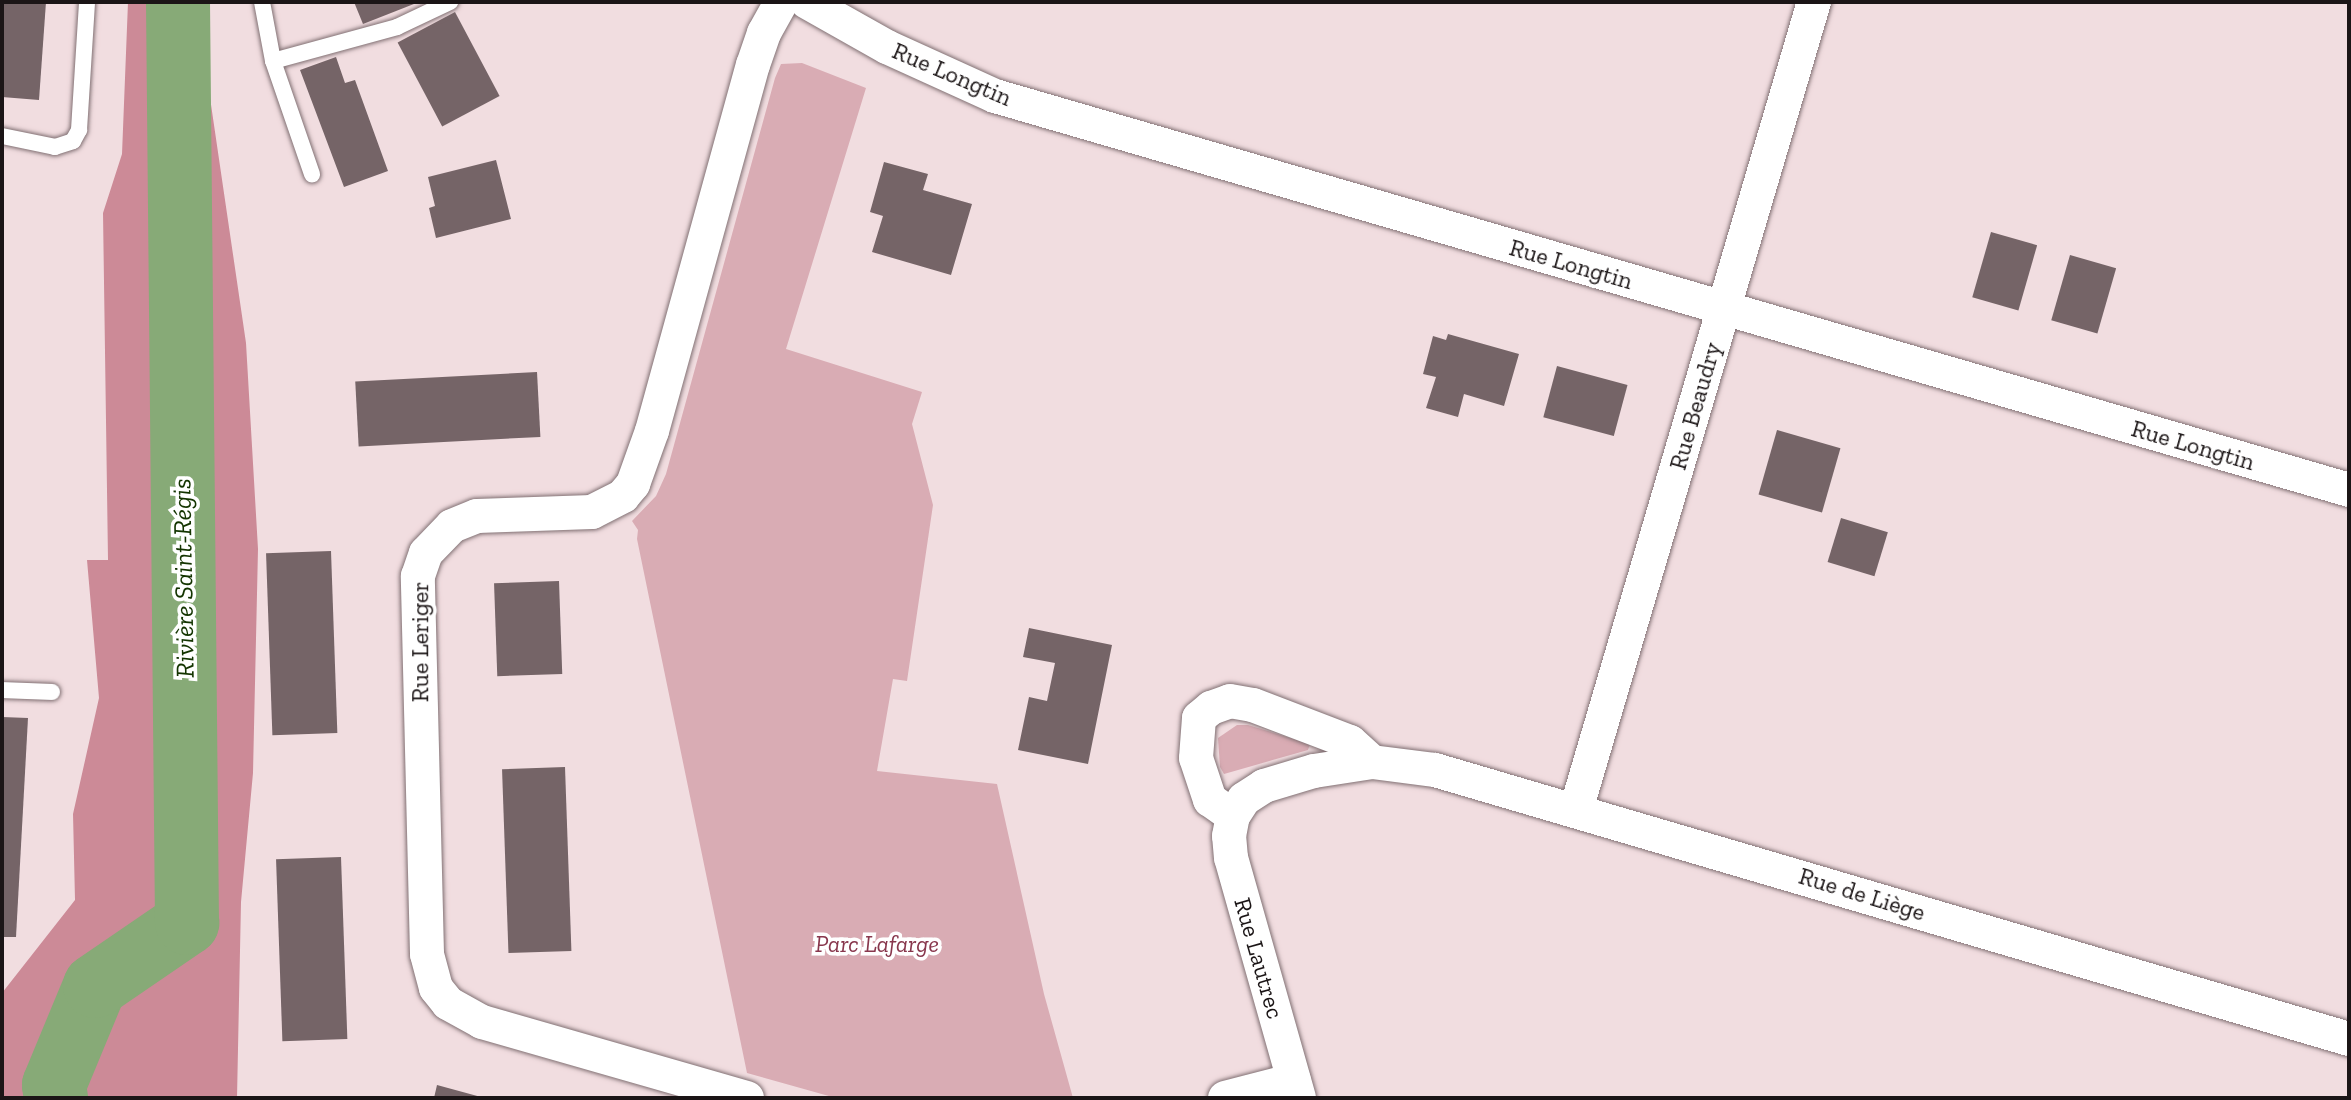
<!DOCTYPE html>
<meta charset="utf-8">
<style>
body{margin:0}
#map{position:relative;width:2351px;height:1100px;overflow:hidden;background:#f1dde0;font-family:"Zilla Slab",serif}
div>[style]{position:absolute}
.green>*{inset:0;background:#d9acb4}
.forest>*{inset:0;background:#cc8a97}
.river>*{height:64px;margin:-32px;padding:0 32px;transform-origin:32px;border-radius:32px;background:#87aa77}
.building>*{inset:0;background:#756467;transform-origin:0 0}
.roads{filter:drop-shadow(0 0 2px #817073) drop-shadow(0 0 2px #817073)}
.service>*{height:16px;margin:-8px;padding:0 8px;transform-origin:8px;border-radius:8px;background:#fff}
.minor>*{height:34px;margin:-17px;padding:0 17px;transform-origin:17px;border-radius:17px;background:#fff}
span{translate:-50% -50%;white-space:nowrap;text-align:center;line-height:1.15;-webkit-text-stroke:7px #fff;paint-order:stroke}
.street-label{font-size:24px;color:#1b1516}
.park-label{font-size:24px;color:#88374d;font-style:italic}
.water-label{font-size:26px;color:#133400;font-style:italic}
.frame{position:absolute;inset:0;border:4px solid #1b1516;pointer-events:none}
</style>
<div id="map">
<div class="green">
<div style="clip-path:polygon(802px 63px,866px 88px,786px 349px,922px 392px,912px 424px,933px 505px,907px 681px,893px 679px,877px 771px,997px 784px,1044px 994px,1073px 1098px,836px 1098px,747px 1073px,637px 539px,638px 530px,632px 521px,656px 496px,666px 474px,775px 78px,781px 64px)"></div>
<div style="clip-path:polygon(1237px 725px,1248px 725px,1310px 744px,1308px 750px,1224px 774px,1220px 767px,1218px 738px)"></div>
</div>
<div class="forest">
<div style="clip-path:polygon(128px 2px,207px 2px,203px 50px,246px 343px,258px 549px,253px 773px,241px 902px,237px 1098px,2px 1098px,2px 993px,75px 900px,73px 814px,99px 698px,87px 560px,108px 560px,103px 213px,122px 154px)"></div>
</div>
<div class="river">
<div style="left:56px;top:1098px;width:13px;rotate:-99deg"></div>
<div style="left:54px;top:1085px;width:107px;rotate:-67.5deg"></div>
<div style="left:95px;top:986px;width:112px;rotate:-34.4deg"></div>
<div style="left:187px;top:923px;width:921px;rotate:-90.56deg"></div>
</div>
<div class="building">
<div style="clip-path:polygon(2px 2px,46px 2px,39px 100px,2px 97px)"></div>
<div style="clip-path:polygon(354px 2px,419px 2px,363px 24px)"></div>
<div style="left:455px;top:12px;width:95px;height:65px;rotate:62deg"></div>
<div style="clip-path:polygon(336px 57px,345px 83px,355px 80px,388px 171px,344px 187px,300px 70px)"></div>
<div style="clip-path:polygon(496px 160px,511px 219px,436px 238px,429px 208px,435px 206px,428px 177px)"></div>
<div style="clip-path:polygon(884px 162px,928px 174px,923px 190px,972px 204px,951px 275px,872px 252px,883px 216px,870px 212px)"></div>
<div style="left:1991px;top:232px;width:48px;height:68px;rotate:16deg"></div>
<div style="left:2070px;top:255px;width:48px;height:68px;rotate:16deg"></div>
<div style="clip-path:polygon(1448px 334px,1519px 354px,1504px 406px,1464px 394px,1458px 417px,1426px 408px,1436px 377px,1423px 374px,1433px 336px,1446px 340px)"></div>
<div style="left:1557px;top:366px;width:73px;height:53px;rotate:15deg"></div>
<div style="left:537px;top:372px;width:65px;height:182px;rotate:87deg"></div>
<div style="left:1777px;top:430px;width:66px;height:67px;rotate:16deg"></div>
<div style="left:1841px;top:518px;width:49px;height:46px;rotate:17deg"></div>
<div style="left:331px;top:551px;width:182px;height:65px;rotate:88deg"></div>
<div style="left:559px;top:581px;width:93px;height:65px;rotate:88deg"></div>
<div style="clip-path:polygon(1029px 628px,1112px 645px,1088px 764px,1018px 750px,1029px 697px,1047px 701px,1055px 663px,1023px 657px)"></div>
<div style="clip-path:polygon(2px 717px,28px 718px,16px 937px,2px 937px)"></div>
<div style="left:565px;top:767px;width:184px;height:63px;rotate:88deg"></div>
<div style="left:341px;top:857px;width:182px;height:65px;rotate:88deg"></div>
<div style="clip-path:polygon(437px 1085px,481px 1097px,481px 1098px,434px 1098px)"></div>
</div>
<div class="roads">
<div class="service">
<div style="left:262px;top:2px;width:60px;rotate:79.4deg"></div>
<div style="left:273px;top:61px;width:120px;rotate:71deg"></div>
<div style="left:273px;top:61px;width:129px;rotate:-15.3deg"></div>
<div style="left:397px;top:27px;width:59px;rotate:-25.3deg"></div>
<div style="left:2px;top:136px;width:54px;rotate:11.7deg"></div>
<div style="left:55px;top:147px;width:19px;rotate:-18deg"></div>
<div style="left:73px;top:141px;width:13px;rotate:-61deg"></div>
<div style="left:79px;top:130px;width:128px;rotate:-86.4deg"></div>
<div style="left:2px;top:690px;width:50px;rotate:2.3deg"></div>
</div>
<div class="minor">
<div style="left:807px;top:2px;width:92px;rotate:29.4deg"></div>
<div style="left:887px;top:47px;width:119px;rotate:24.4deg"></div>
<div style="left:995px;top:96px;width:1410px;rotate:16.22deg"></div>
<div style="left:1576px;top:810px;width:842px;rotate:-73.59deg"></div>
<div style="left:1233px;top:816px;width:28px;rotate:-145deg"></div>
<div style="left:1210px;top:800px;width:44px;rotate:-108.4deg"></div>
<div style="left:1196px;top:758px;width:40px;rotate:-85.7deg"></div>
<div style="left:1199px;top:718px;width:16px;rotate:-40deg"></div>
<div style="left:1211px;top:708px;width:20px;rotate:-20deg"></div>
<div style="left:1230px;top:701px;width:23px;rotate:10deg"></div>
<div style="left:1253px;top:705px;width:104px;rotate:20.9deg"></div>
<div style="left:1350px;top:742px;width:30px;rotate:42deg"></div>
<div style="left:747px;top:1098px;width:276px;rotate:-164deg"></div>
<div style="left:482px;top:1022px;width:39px;rotate:-151deg"></div>
<div style="left:448px;top:1003px;width:19px;rotate:-129deg"></div>
<div style="left:436px;top:988px;width:35px;rotate:-105deg"></div>
<div style="left:427px;top:954px;width:378px;rotate:-91.4deg"></div>
<div style="left:418px;top:576px;width:24px;rotate:-71deg"></div>
<div style="left:426px;top:553px;width:37px;rotate:-46deg"></div>
<div style="left:452px;top:526px;width:27px;rotate:-22deg"></div>
<div style="left:477px;top:516px;width:115px;rotate:-2deg"></div>
<div style="left:592px;top:512px;width:35px;rotate:-27deg"></div>
<div style="left:623px;top:496px;width:16px;rotate:-50deg"></div>
<div style="left:633px;top:484px;width:56px;rotate:-70.3deg"></div>
<div style="left:652px;top:431px;width:380px;rotate:-74.6deg"></div>
<div style="left:753px;top:65px;width:34px;rotate:-71deg"></div>
<div style="left:764px;top:33px;width:35px;rotate:-61deg"></div>
<div style="left:1225px;top:1098px;width:71px;rotate:-14.6deg"></div>
<div style="left:1299px;top:1098px;width:249px;rotate:-105.8deg"></div>
<div style="left:1231px;top:858px;width:22px;rotate:-95deg"></div>
<div style="left:1229px;top:836px;width:20px;rotate:-79deg"></div>
<div style="left:1233px;top:816px;width:20px;rotate:-57deg"></div>
<div style="left:1244px;top:799px;width:24px;rotate:-33deg"></div>
<div style="left:1264px;top:786px;width:52px;rotate:-16.7deg"></div>
<div style="left:1314px;top:771px;width:59px;rotate:-8.8deg"></div>
<div style="left:1372px;top:762px;width:64px;rotate:7.2deg"></div>
<div style="left:1435px;top:770px;width:953px;rotate:16.4deg"></div>
</div>
</div>
<div class="street-label">
<span style="left:952px;top:74px;rotate:23deg">Rue Longtin</span>
<span style="left:1571px;top:264px;rotate:16deg">Rue Longtin</span>
<span style="left:1695px;top:406px;rotate:-74deg">Rue Beaudry</span>
<span style="left:2193px;top:445px;rotate:16deg">Rue Longtin</span>
<span style="left:420px;top:642px;rotate:-90deg">Rue Leriger</span>
<span style="left:1862px;top:894px;rotate:17deg">Rue de Liège</span>
<span style="left:1259px;top:958px;rotate:74deg">Rue Lautrec</span>
</div>
<div class="park-label">
<span style="left:877px;top:944px">Parc Lafarge</span>
</div>
<div class="water-label">
<span style="left:184px;top:578px;rotate:-91deg">Rivière Saint-Régis</span>
</div>
<div class="frame"></div>
</div>
